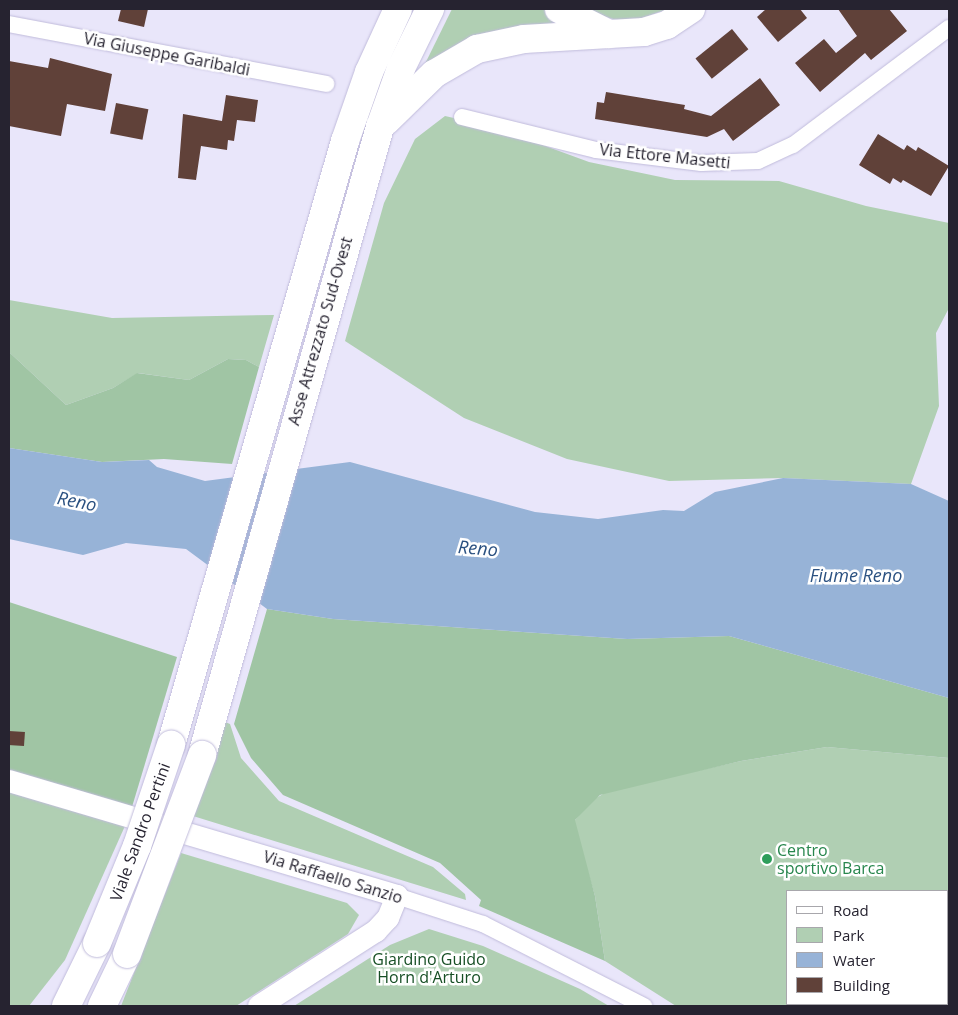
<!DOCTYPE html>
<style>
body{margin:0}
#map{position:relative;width:958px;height:1015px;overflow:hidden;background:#e9e6fa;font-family:"Open Sans",sans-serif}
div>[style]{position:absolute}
.green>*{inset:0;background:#b0cfb3}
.forest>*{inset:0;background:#a0c5a4}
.water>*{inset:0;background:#97b3d7}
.building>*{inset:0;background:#604139;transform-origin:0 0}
.roads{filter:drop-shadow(0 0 1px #c0bbdb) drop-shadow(0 0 1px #c0bbdb)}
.street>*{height:16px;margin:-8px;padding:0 8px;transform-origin:8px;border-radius:8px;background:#fff}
.secondary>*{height:22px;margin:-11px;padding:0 11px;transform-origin:11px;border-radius:11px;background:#fff}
.highway>*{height:28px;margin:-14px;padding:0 14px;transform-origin:14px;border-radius:14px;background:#fff}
.bridges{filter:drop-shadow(0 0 1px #c0bbdb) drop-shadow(0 0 1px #c0bbdb)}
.highway-bridge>*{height:28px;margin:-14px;padding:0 14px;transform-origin:14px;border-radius:14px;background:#fff}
.dots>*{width:14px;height:14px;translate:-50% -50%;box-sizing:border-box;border:2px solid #fff;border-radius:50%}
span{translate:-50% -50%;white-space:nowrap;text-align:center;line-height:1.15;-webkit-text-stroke:5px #fff;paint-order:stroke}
.street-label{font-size:16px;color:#262330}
.leisure-label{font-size:16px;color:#27864d}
.left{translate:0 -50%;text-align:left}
.park-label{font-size:16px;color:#164e24}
.water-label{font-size:18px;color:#2b5181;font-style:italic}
.frame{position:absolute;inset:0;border:10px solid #262330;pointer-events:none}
.legend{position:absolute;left:786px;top:890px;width:162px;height:115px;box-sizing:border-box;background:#fff;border:1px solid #a8a7ac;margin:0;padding:6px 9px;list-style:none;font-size:15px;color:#262330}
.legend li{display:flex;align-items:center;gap:10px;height:25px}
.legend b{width:25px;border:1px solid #a8a7ac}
</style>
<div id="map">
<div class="green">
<div style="clip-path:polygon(452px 9px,546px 9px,567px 28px,419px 76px)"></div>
<div style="clip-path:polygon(576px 9px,668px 9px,628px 23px)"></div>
<div style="clip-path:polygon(445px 116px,494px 127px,589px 162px,675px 180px,779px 181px,866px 206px,949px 223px,949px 308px,936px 333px,939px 406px,911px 484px,783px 478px,669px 481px,567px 459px,464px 418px,345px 341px,384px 203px,415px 139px)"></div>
<div style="clip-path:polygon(9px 300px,112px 318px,274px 315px,259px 367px,246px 360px,228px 359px,189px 380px,138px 373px,113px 388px,66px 405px,9px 352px)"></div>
<div style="clip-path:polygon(225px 722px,230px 724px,241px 758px,279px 801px,433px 867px,465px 894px,466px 900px,193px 816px)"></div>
<div style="clip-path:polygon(evenodd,827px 747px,949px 758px,949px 1006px,676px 1006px,605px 961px,595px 896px,575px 828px,575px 820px,591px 801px,608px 791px,741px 761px,827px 747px,787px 891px,947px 891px,947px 1004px,787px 1004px,787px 891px)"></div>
<div style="clip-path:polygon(9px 782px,129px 817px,65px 960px,29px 1006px,9px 1006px)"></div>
<div style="clip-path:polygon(181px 853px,347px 903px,359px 915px,348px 934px,236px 1006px,121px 1006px)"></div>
<div style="clip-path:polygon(429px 929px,483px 946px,580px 989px,609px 1006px,294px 1006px,390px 945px)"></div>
</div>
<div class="forest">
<div style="clip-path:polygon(9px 352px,66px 405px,113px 388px,137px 373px,189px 380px,228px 359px,246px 360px,259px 367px,232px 464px,164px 459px,102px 462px,9px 448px)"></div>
<div style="clip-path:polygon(9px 602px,177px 657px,129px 817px,9px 782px)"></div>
<div style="clip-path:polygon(267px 609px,333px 619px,627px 639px,729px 636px,949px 698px,949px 758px,827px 747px,741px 761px,600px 795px,575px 820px,595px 896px,605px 961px,479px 906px,481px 900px,440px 863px,283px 795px,251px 758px,234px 724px)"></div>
</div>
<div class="water">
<div style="clip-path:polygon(9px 448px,102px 462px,149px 460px,157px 467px,205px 481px,350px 462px,535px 512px,598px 519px,663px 510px,684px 511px,715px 492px,783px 478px,911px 484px,949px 501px,949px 698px,729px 636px,627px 639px,333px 619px,267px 609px,186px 549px,126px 543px,83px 555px,9px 539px)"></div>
</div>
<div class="building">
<div style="clip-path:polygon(121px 9px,148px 9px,144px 27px,118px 21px)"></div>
<div style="clip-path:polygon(766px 9px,800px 9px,807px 18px,778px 42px,757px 17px)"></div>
<div style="clip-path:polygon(838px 9px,889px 9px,907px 31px,871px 60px,865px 53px,820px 92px,795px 63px,824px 39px,836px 53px,857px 36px)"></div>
<div style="left:732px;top:29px;width:26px;height:47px;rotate:51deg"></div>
<div style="clip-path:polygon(50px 58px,112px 74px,105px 111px,67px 104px,61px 136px,9px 126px,9px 61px,48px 68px)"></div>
<div style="clip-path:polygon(760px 78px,780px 105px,733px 141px,724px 129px,707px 137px,595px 119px,597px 102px,604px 103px,606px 92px,685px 105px,684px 109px,711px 116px)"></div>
<div style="clip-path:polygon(226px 95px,258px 100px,255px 122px,237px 120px,234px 141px,228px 140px,227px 150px,201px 146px,196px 180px,178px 178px,183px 114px,222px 121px)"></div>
<div style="left:116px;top:103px;width:33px;height:31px;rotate:11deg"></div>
<div style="clip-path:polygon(878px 134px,904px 150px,907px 145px,916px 151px,918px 147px,949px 166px,931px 196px,903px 180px,901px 183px,893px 178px,890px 184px,859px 165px)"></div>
<div style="left:9px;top:731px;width:16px;height:14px;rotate:4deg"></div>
</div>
<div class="roads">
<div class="street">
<div style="left:9px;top:24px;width:323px;rotate:10.7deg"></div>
<div style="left:462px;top:117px;width:138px;rotate:13.8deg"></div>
<div style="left:596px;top:150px;width:106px;rotate:7.1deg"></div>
<div style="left:701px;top:163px;width:57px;rotate:-2deg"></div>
<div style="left:758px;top:161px;width:38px;rotate:-25deg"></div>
<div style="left:793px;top:145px;width:195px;rotate:-36.9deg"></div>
<div style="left:397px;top:896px;width:90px;rotate:18deg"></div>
<div style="left:483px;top:924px;width:181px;rotate:27deg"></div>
</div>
<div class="secondary">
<div style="left:9px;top:781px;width:405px;rotate:16.5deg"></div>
<div style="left:397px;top:896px;width:24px;rotate:112deg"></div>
<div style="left:388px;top:918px;width:18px;rotate:133deg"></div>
<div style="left:376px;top:931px;width:139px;rotate:147.3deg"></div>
</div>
<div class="highway">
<div style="left:559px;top:9px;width:56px;rotate:26.6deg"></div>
<div style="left:386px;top:121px;width:67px;rotate:-44.4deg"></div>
<div style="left:434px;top:74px;width:50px;rotate:-30.2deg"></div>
<div style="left:477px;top:49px;width:48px;rotate:-12deg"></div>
<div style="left:524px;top:39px;width:120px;rotate:-3.3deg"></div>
<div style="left:644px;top:32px;width:24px;rotate:-17deg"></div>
<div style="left:667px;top:25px;width:29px;rotate:-34deg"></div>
<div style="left:171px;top:745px;width:629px;rotate:-73.93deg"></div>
<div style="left:345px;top:141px;width:73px;rotate:-70.8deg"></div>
<div style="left:369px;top:72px;width:69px;rotate:-65.3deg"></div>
<div style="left:202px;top:755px;width:653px;rotate:-74.18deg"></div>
<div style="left:380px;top:127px;width:63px;rotate:-70.4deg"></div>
<div style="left:401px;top:68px;width:66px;rotate:-63.8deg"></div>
<div style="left:66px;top:1006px;width:70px;rotate:-63.8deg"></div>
<div style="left:102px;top:1006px;width:58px;rotate:-64.3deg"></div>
</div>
</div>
<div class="bridges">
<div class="highway-bridge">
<div style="left:97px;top:943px;width:105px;rotate:-67.6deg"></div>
<div style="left:137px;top:846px;width:107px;rotate:-71.4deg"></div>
<div style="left:127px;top:954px;width:213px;rotate:-69.3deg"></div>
</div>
</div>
<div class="dots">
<div style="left:767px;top:859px;background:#2e9e5b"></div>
</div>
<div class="street-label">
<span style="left:167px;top:54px;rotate:11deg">Via Giuseppe Garibaldi</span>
<span style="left:665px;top:156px;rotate:6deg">Via Ettore Masetti</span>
<span style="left:320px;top:331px;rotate:-74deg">Asse Attrezzato Sud-Ovest</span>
<span style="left:140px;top:832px;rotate:-70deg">Viale Sandro Pertini</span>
<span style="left:333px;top:877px;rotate:17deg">Via Raffaello Sanzio</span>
</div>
<div class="leisure-label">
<span class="left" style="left:777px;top:859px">Centro<br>sportivo Barca</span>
</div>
<div class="park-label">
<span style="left:429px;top:968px">Giardino Guido<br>Horn d'Arturo</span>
</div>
<div class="water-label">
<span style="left:77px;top:501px;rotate:11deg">Reno</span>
<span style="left:478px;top:548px;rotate:5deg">Reno</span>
<span style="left:856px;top:575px">Fiume Reno</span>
</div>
<div class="frame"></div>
<ul class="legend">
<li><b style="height:6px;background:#fff"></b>Road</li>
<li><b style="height:14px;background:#b0cfb3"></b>Park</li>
<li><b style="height:14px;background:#97b3d7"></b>Water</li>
<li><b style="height:14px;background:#604139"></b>Building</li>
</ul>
</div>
